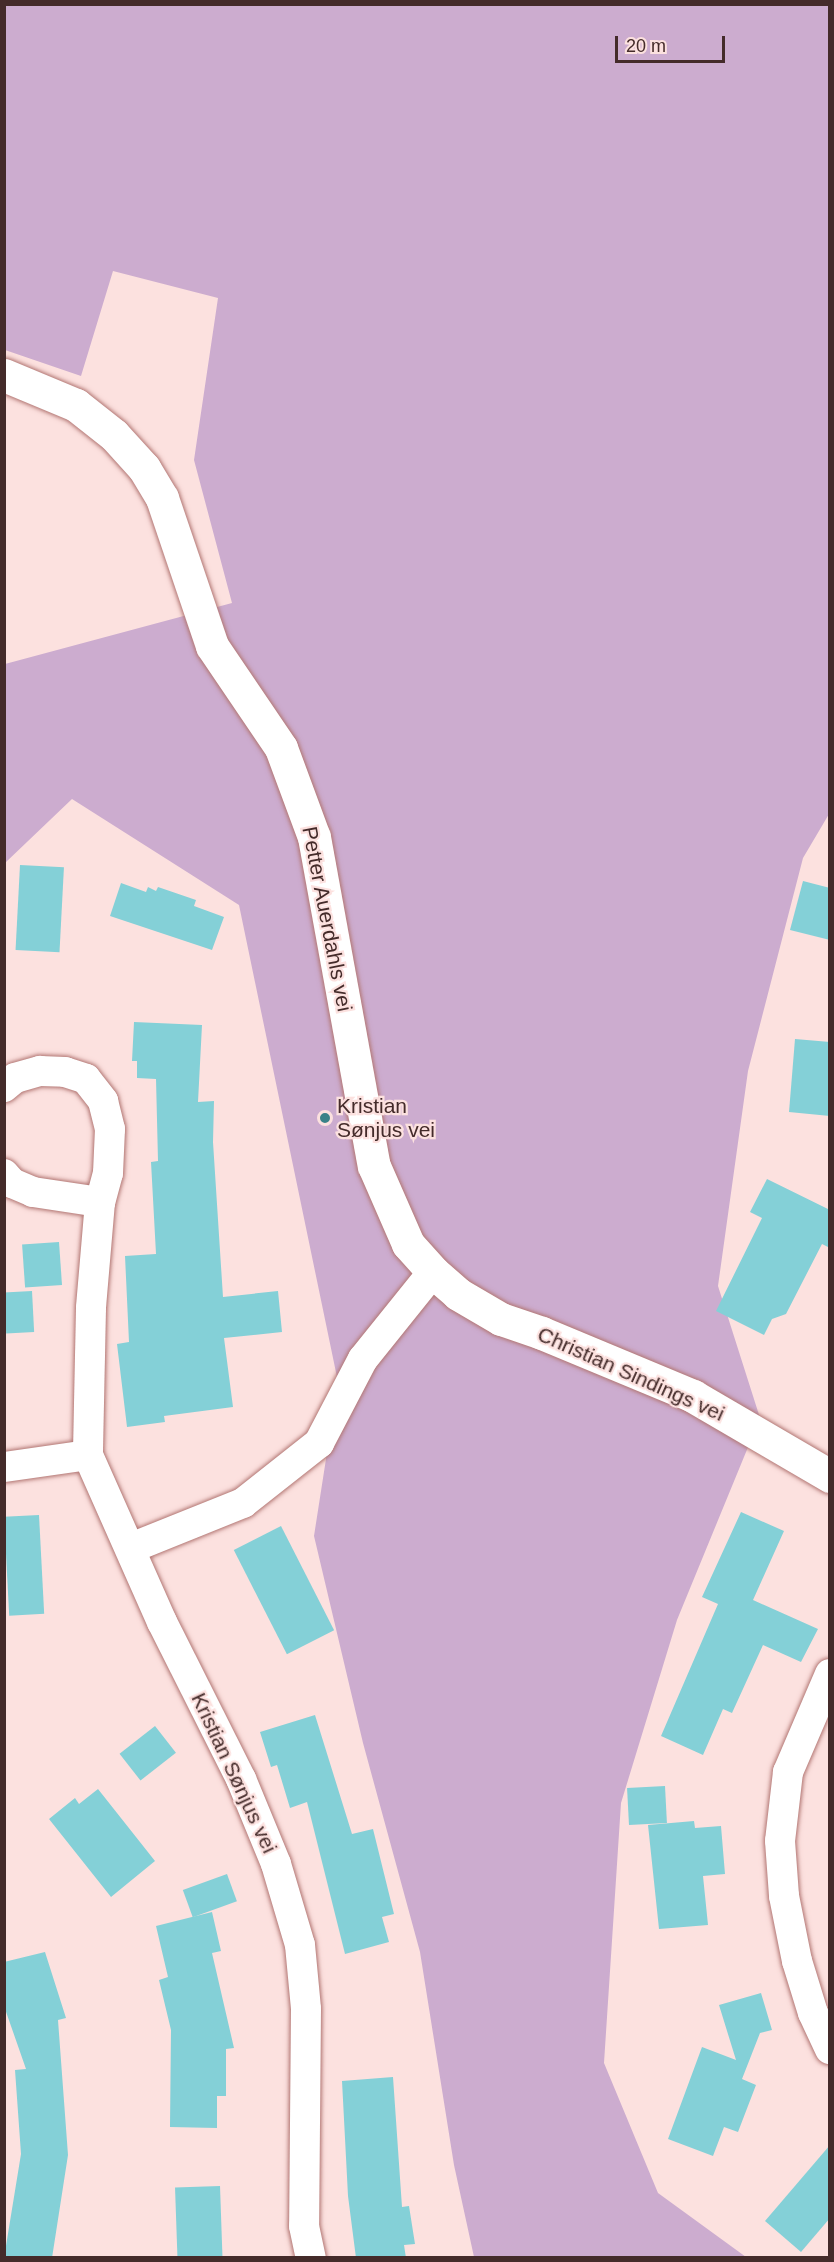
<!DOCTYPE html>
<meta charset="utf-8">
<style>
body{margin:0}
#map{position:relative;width:834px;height:2262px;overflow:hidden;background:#fce1df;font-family:Arial,sans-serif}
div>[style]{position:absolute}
.green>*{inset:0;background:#ccaccf}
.building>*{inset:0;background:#84d0d7;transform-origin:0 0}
.roads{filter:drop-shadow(0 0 2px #b27673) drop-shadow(0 0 2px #b27673)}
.minor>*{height:30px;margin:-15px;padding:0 15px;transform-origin:15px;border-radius:15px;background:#fff}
.tertiary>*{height:33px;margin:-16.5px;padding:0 16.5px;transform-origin:16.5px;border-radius:16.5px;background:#fff}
.dots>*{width:16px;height:16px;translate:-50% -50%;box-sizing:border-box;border:3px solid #fce1df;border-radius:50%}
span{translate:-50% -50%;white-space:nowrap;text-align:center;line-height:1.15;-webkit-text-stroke:4.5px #fce1df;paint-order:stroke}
.street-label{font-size:21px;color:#442b2a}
.poi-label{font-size:21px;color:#442b2a}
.left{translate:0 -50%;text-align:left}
.frame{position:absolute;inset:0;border:6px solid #442b2a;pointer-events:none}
.scale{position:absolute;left:615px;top:36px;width:110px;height:27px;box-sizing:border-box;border:3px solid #442b2a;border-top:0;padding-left:8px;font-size:18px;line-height:21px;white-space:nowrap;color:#442b2a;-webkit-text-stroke:4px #fce1df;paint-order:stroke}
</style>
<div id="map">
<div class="green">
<div style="clip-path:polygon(5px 5px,829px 5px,829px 814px,803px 858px,748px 1071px,718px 1286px,760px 1418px,677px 1620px,621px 1803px,604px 2063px,658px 2193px,746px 2257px,474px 2257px,454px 2165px,420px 1952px,363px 1743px,314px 1536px,338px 1382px,239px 905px,72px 799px,5px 863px,5px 664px,232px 603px,194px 460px,218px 298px,113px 271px,81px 376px,5px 350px)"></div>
</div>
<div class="building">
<div style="left:20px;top:865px;width:44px;height:85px;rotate:3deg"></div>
<div style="clip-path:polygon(803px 881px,830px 888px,830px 940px,790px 930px)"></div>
<div style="clip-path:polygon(121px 883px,146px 892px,148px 887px,156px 891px,158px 887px,196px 900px,194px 906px,224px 917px,212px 950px,110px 916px)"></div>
<div style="clip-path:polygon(134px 1022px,202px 1025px,198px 1102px,214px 1101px,213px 1142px,223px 1297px,278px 1291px,282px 1332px,224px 1338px,233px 1407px,164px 1416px,165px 1422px,127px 1427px,117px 1344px,129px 1342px,125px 1256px,156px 1254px,151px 1162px,158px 1161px,156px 1079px,137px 1078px,137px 1061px,132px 1061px)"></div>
<div style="clip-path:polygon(795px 1039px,830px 1042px,830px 1116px,789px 1112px)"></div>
<div style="clip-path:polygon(767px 1179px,830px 1210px,830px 1248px,822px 1244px,786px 1314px,772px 1319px,764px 1335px,716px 1311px,762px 1218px,750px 1212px)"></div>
<div style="left:59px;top:1242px;width:43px;height:37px;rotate:86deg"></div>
<div style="left:32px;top:1291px;width:41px;height:28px;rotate:87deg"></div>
<div style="clip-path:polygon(741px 1512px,784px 1531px,753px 1600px,818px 1629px,801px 1662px,763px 1645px,732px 1713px,723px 1709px,703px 1755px,661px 1736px,718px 1604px,702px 1597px)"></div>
<div style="left:39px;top:1515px;width:99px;height:35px;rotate:87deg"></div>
<div style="left:281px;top:1526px;width:117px;height:53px;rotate:63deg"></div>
<div style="clip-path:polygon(315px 1715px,352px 1834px,373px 1829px,394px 1914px,382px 1917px,389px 1942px,345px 1954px,307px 1802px,290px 1808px,277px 1765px,271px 1767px,260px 1732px)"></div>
<div style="left:155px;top:1726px;width:34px;height:45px;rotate:52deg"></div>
<div style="left:665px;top:1786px;width:37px;height:38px;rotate:87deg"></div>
<div style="clip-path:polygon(98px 1789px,155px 1861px,111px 1897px,49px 1819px,75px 1798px,79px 1804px)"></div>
<div style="clip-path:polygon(694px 1821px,695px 1828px,721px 1826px,725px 1874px,703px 1876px,708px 1925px,659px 1929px,648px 1825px)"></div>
<div style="left:227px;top:1874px;width:29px;height:47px;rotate:70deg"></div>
<div style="clip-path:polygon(212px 1912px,221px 1951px,212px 1953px,234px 2048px,226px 2049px,226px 2096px,217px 2096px,217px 2128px,170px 2127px,171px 2030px,159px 1980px,168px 1977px,156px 1926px)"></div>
<div style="clip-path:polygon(45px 1952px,66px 2018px,58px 2020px,68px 2155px,52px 2258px,4px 2258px,21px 2154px,15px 2070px,26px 2069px,4px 2006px,4px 1962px)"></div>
<div style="clip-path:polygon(761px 1993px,772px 2030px,760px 2033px,742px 2079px,756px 2085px,738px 2132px,724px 2127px,713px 2156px,668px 2139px,702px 2047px,736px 2060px,719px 2005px)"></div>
<div style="clip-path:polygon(393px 2077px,402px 2207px,409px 2206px,415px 2244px,404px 2245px,406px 2258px,356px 2258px,348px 2196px,342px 2081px)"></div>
<div style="clip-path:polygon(830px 2145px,830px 2218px,801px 2252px,765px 2221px)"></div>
<div style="left:220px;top:2186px;width:72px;height:45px;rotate:88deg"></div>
</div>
<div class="roads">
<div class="minor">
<div style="left:4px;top:1087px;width:14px;rotate:-39deg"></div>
<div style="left:15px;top:1078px;width:26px;rotate:-16deg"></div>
<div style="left:40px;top:1071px;width:25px;rotate:2deg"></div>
<div style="left:65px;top:1072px;width:22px;rotate:18deg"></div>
<div style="left:86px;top:1079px;width:28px;rotate:52deg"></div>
<div style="left:103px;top:1101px;width:29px;rotate:76deg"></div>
<div style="left:110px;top:1129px;width:44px;rotate:92.6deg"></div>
<div style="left:108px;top:1173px;width:30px;rotate:105deg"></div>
<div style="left:100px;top:1202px;width:106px;rotate:94.9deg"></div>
<div style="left:91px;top:1308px;width:147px;rotate:91.2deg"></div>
<div style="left:88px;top:1455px;width:183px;rotate:66.1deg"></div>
<div style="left:162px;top:1622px;width:176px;rotate:63.3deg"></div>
<div style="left:241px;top:1779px;width:92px;rotate:67.6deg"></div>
<div style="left:276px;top:1864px;width:84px;rotate:73.5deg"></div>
<div style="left:300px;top:1945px;width:64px;rotate:84.6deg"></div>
<div style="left:306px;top:2009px;width:217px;rotate:90.5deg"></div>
<div style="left:304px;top:2226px;width:33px;rotate:78deg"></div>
<div style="left:4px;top:1174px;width:12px;rotate:48deg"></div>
<div style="left:12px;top:1183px;width:23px;rotate:23deg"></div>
<div style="left:33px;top:1192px;width:68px;rotate:8.5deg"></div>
<div style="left:4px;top:1467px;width:85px;rotate:-8.1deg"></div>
<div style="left:131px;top:1548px;width:121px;rotate:-21.9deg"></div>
<div style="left:243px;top:1503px;width:97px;rotate:-38.3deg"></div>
<div style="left:319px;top:1443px;width:95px;rotate:-62.4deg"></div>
<div style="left:363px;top:1359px;width:112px;rotate:-51.2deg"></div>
<div style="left:830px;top:1674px;width:107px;rotate:113.2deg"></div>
<div style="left:788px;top:1772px;width:69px;rotate:96.6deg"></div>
<div style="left:780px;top:1841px;width:55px;rotate:85.8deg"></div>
<div style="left:784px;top:1896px;width:66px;rotate:78.7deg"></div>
<div style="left:797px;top:1961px;width:54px;rotate:72.9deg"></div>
<div style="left:813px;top:2013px;width:40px;rotate:65deg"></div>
</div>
<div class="tertiary">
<div style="left:4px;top:375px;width:78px;rotate:22.6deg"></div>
<div style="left:76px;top:405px;width:48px;rotate:38.3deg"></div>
<div style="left:114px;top:435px;width:45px;rotate:47.7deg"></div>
<div style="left:144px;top:468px;width:35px;rotate:59deg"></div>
<div style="left:162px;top:498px;width:156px;rotate:71.3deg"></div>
<div style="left:212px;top:646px;width:123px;rotate:55.9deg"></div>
<div style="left:281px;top:748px;width:95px;rotate:69.7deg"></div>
<div style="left:314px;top:837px;width:334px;rotate:79.7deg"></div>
<div style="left:374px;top:1166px;width:85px;rotate:66.4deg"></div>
<div style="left:408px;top:1244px;width:38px;rotate:48deg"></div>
<div style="left:433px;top:1272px;width:33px;rotate:41deg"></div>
<div style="left:458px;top:1294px;width:50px;rotate:30.2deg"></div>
<div style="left:501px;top:1319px;width:43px;rotate:18.9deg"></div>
<div style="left:542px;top:1333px;width:164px;rotate:22.6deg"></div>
<div style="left:693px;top:1396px;width:159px;rotate:30.3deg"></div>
</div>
</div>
<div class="dots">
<div style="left:325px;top:1118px;background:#3a8288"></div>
</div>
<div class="street-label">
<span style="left:327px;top:919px;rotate:79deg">Petter Auerdahls vei</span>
<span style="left:631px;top:1374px;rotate:24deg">Christian Sindings vei</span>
<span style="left:234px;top:1773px;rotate:65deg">Kristian Sønjus vei</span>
</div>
<div class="poi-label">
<span class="left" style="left:337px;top:1118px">Kristian<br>Sønjus vei</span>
</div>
<div class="frame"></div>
<div class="scale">20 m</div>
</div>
